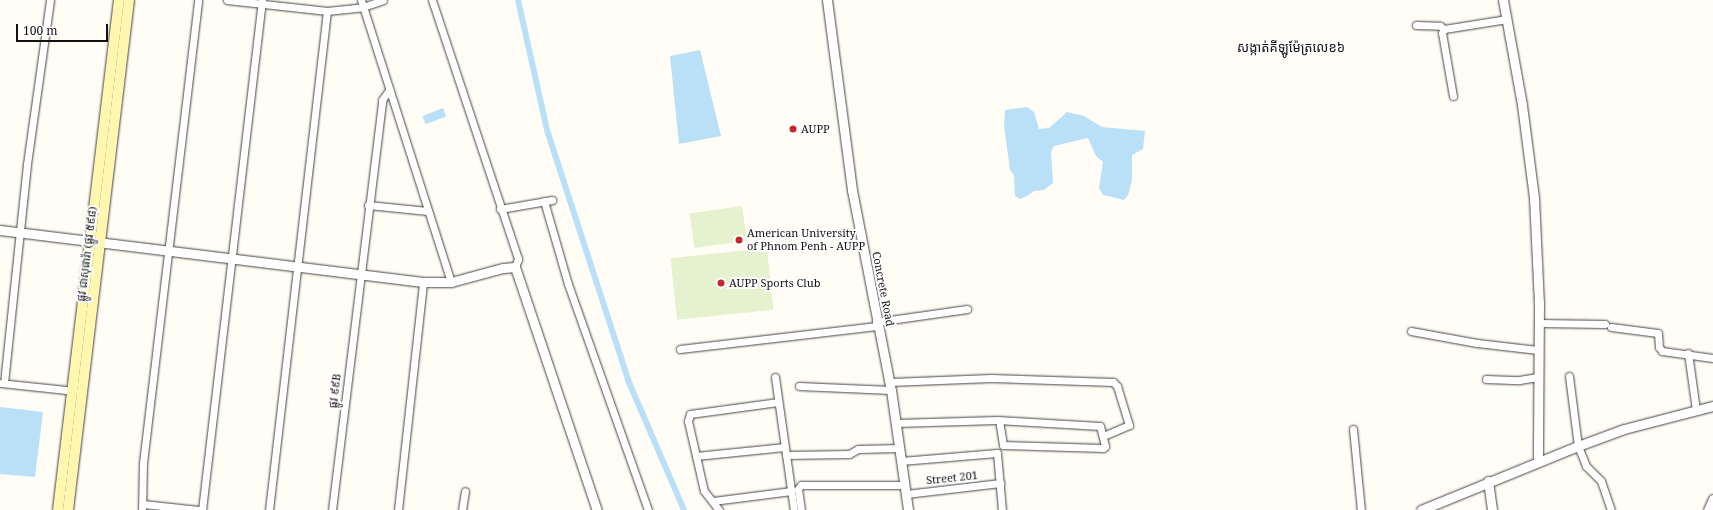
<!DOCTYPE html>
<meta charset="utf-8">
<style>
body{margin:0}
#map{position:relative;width:1713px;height:510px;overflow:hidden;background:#fffdf5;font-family:"Noto Serif","Noto Sans Khmer",serif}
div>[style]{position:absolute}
.pitch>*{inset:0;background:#e6f2cf;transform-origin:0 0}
.water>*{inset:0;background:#b9e0f7;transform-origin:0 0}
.canal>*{height:6px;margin:-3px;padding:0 3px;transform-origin:3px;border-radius:3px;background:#b9e0f7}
.roads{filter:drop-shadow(0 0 1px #444) drop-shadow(0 0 1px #444)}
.minor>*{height:7px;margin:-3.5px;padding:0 3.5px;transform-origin:3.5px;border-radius:3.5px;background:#fff}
.tertiary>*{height:9px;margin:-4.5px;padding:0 4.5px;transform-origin:4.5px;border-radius:4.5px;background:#fff}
.secondary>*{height:10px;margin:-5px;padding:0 5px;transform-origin:5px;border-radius:5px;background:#fff6b0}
.dots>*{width:11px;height:11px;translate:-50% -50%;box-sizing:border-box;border:2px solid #fff;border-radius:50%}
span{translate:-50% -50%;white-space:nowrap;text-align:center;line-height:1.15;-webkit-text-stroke:4px #fff;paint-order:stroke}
.poi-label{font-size:11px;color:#111}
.left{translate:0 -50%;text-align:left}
.street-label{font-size:11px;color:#111}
.quarter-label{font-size:13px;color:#111}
.scale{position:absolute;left:16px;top:24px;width:92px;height:18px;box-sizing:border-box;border:2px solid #111;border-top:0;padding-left:5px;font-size:12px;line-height:14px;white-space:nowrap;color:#111;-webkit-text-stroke:3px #fff;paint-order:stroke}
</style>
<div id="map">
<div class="pitch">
<div style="left:742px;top:206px;width:35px;height:53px;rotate:82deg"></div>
<div style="left:767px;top:248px;width:62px;height:97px;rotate:84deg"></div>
</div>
<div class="water">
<div style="clip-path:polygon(700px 50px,721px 136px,679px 144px,670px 56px)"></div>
<div style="clip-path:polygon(1027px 107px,1034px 112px,1039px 129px,1049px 128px,1067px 112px,1084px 116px,1102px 127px,1145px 131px,1143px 149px,1132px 155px,1132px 180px,1128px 195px,1124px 200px,1103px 195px,1099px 188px,1103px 162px,1096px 156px,1088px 138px,1054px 146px,1051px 152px,1053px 183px,1044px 190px,1034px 191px,1027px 196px,1020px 199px,1015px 196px,1014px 175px,1010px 170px,1004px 126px,1005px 110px)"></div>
<div style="left:443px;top:108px;width:9px;height:22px;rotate:69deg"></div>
<div style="clip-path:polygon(0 407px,43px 412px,35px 477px,0 474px)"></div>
</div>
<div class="canal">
<div style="left:518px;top:0;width:133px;rotate:77.4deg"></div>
<div style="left:547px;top:130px;width:263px;rotate:72deg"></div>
<div style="left:628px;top:380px;width:142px;rotate:66.7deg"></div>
</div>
<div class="roads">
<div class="minor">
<div style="left:227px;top:0;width:101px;rotate:6.3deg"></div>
<div style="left:327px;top:11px;width:36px;rotate:-6deg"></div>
<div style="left:363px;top:7px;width:21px;rotate:-19deg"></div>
<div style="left:361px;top:0;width:296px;rotate:72.3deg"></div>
<div style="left:432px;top:0;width:273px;rotate:71.6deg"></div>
<div style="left:518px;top:259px;width:9px;rotate:111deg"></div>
<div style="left:1416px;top:25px;width:24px;rotate:2deg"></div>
<div style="left:1440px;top:26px;width:5px;rotate:37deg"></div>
<div style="left:1453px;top:96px;width:64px;rotate:-99.9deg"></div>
<div style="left:1442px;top:33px;width:4px;rotate:-63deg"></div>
<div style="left:1444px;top:29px;width:64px;rotate:-9deg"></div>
<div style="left:544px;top:201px;width:86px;rotate:73.9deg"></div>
<div style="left:568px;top:284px;width:240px;rotate:70.5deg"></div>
<div style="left:368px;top:205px;width:60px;rotate:5.7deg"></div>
<div style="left:500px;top:209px;width:53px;rotate:-9.8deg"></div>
<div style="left:876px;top:322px;width:92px;rotate:-8.1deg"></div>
<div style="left:1539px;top:323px;width:66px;rotate:0.9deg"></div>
<div style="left:1611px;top:327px;width:47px;rotate:7.3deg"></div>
<div style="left:1658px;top:333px;width:14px;rotate:86deg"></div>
<div style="left:1659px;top:347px;width:5px;rotate:53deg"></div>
<div style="left:1662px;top:351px;width:51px;rotate:7.8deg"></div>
<div style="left:1411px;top:331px;width:67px;rotate:10.3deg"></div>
<div style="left:1477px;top:343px;width:61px;rotate:6.5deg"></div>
<div style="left:680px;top:349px;width:198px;rotate:-6.7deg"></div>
<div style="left:1688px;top:353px;width:58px;rotate:82deg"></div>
<div style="left:1569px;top:376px;width:71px;rotate:82.7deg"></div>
<div style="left:1578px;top:446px;width:22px;rotate:68deg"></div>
<div style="left:1586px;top:466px;width:21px;rotate:45deg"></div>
<div style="left:1601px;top:481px;width:31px;rotate:71deg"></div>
<div style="left:775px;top:377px;width:134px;rotate:81.9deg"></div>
<div style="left:1486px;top:379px;width:33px;rotate:2deg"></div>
<div style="left:1519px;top:380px;width:19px;rotate:-9deg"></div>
<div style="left:890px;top:382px;width:101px;rotate:-2.3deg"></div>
<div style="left:991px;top:378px;width:122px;rotate:1.9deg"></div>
<div style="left:1113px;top:382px;width:6px;rotate:45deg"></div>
<div style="left:1117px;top:386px;width:41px;rotate:72.9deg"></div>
<div style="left:1129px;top:425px;width:28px;rotate:157deg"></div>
<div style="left:0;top:383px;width:75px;rotate:6.1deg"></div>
<div style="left:4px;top:383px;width:220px;rotate:-84deg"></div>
<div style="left:27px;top:164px;width:166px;rotate:-82deg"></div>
<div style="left:799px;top:386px;width:92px;rotate:2.5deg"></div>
<div style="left:896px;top:423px;width:101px;rotate:-1.7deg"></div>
<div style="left:997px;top:420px;width:103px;rotate:3.3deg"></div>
<div style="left:1100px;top:426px;width:21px;rotate:76deg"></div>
<div style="left:1105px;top:446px;width:3px;rotate:135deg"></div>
<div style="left:1103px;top:448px;width:100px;rotate:-178.3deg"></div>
<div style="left:1003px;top:445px;width:25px;rotate:-99deg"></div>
<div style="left:1353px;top:429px;width:81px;rotate:84.4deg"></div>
<div style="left:786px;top:455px;width:63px;rotate:-0.9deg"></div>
<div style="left:849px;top:454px;width:10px;rotate:-29deg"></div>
<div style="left:858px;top:449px;width:42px;rotate:-1.4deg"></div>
<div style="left:696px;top:456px;width:89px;rotate:-5.8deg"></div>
<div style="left:901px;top:461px;width:96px;rotate:-4.8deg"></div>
<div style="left:997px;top:453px;width:57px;rotate:85deg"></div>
<div style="left:906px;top:494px;width:95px;rotate:-6.7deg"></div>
<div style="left:713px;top:501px;width:79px;rotate:-7.3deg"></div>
<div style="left:143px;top:504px;width:56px;rotate:6.1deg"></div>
<div style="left:142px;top:510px;width:47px;rotate:-88.8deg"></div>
<div style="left:143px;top:463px;width:466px;rotate:-83.2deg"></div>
<div style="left:202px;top:510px;width:514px;rotate:-83.29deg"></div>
<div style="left:269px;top:510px;width:502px;rotate:-83.37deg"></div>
<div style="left:332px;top:510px;width:413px;rotate:-83deg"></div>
<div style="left:382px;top:100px;width:12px;rotate:-55deg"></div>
<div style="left:398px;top:510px;width:229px;rotate:-83.7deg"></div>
<div style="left:462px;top:510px;width:19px;rotate:-81deg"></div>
<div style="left:719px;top:510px;width:24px;rotate:-128deg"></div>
<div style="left:704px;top:491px;width:72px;rotate:-102.9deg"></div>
<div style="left:688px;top:421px;width:7px;rotate:-74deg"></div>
<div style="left:690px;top:414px;width:89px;rotate:-7.8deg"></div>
<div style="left:801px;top:510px;width:21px;rotate:-98deg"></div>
<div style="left:798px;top:489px;width:5px;rotate:-53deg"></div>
<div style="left:801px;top:485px;width:104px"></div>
</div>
<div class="tertiary">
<div style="left:827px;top:0;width:192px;rotate:82.5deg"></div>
<div style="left:852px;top:190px;width:204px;rotate:79deg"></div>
<div style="left:891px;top:390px;width:121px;rotate:81.9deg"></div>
<div style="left:1503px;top:0;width:107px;rotate:79.7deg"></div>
<div style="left:1522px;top:105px;width:94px;rotate:82.6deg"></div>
<div style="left:1534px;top:198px;width:105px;rotate:87.3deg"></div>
<div style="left:1539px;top:303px;width:158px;rotate:90.4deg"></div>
<div style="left:0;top:230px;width:426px;rotate:7deg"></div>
<div style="left:423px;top:282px;width:28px"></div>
<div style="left:451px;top:282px;width:54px;rotate:-15.1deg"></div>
<div style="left:503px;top:268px;width:12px;rotate:-5deg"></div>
<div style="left:515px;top:267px;width:256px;rotate:71.4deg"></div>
<div style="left:1488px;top:481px;width:29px;rotate:82deg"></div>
<div style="left:1421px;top:510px;width:170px;rotate:-22.2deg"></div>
<div style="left:1578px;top:446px;width:49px;rotate:-20.3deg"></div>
<div style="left:1624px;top:429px;width:92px;rotate:-14.5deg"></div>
<div style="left:1708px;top:510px;width:12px;rotate:-66deg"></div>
</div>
<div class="secondary">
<div style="left:58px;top:510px;width:514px;rotate:-83.18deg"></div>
<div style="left:68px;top:510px;width:514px;rotate:-83.18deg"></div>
</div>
</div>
<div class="dots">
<div style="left:793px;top:129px;background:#c4262e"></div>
<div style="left:739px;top:240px;background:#c4262e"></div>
<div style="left:721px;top:283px;background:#c4262e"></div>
</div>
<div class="poi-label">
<span class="left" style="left:801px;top:129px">AUPP</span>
<span class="left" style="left:747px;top:240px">American University<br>of Phnom Penh - AUPP</span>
<span class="left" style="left:729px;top:283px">AUPP Sports Club</span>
</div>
<div class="street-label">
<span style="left:87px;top:254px;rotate:-83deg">ផ្លូវ ជាសុផារ៉ា (ផ្លូវ ៥៩៨)</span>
<span style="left:883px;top:289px;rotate:79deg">Concrete Road</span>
<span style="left:335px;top:391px;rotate:-83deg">ផ្លូវ ៩៩B</span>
<span style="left:952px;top:478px;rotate:-6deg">Street 201</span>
</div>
<div class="quarter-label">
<span style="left:1291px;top:47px">សង្កាត់គីឡូម៉ែត្រលេខ៦</span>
</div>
<div class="scale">100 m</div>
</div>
